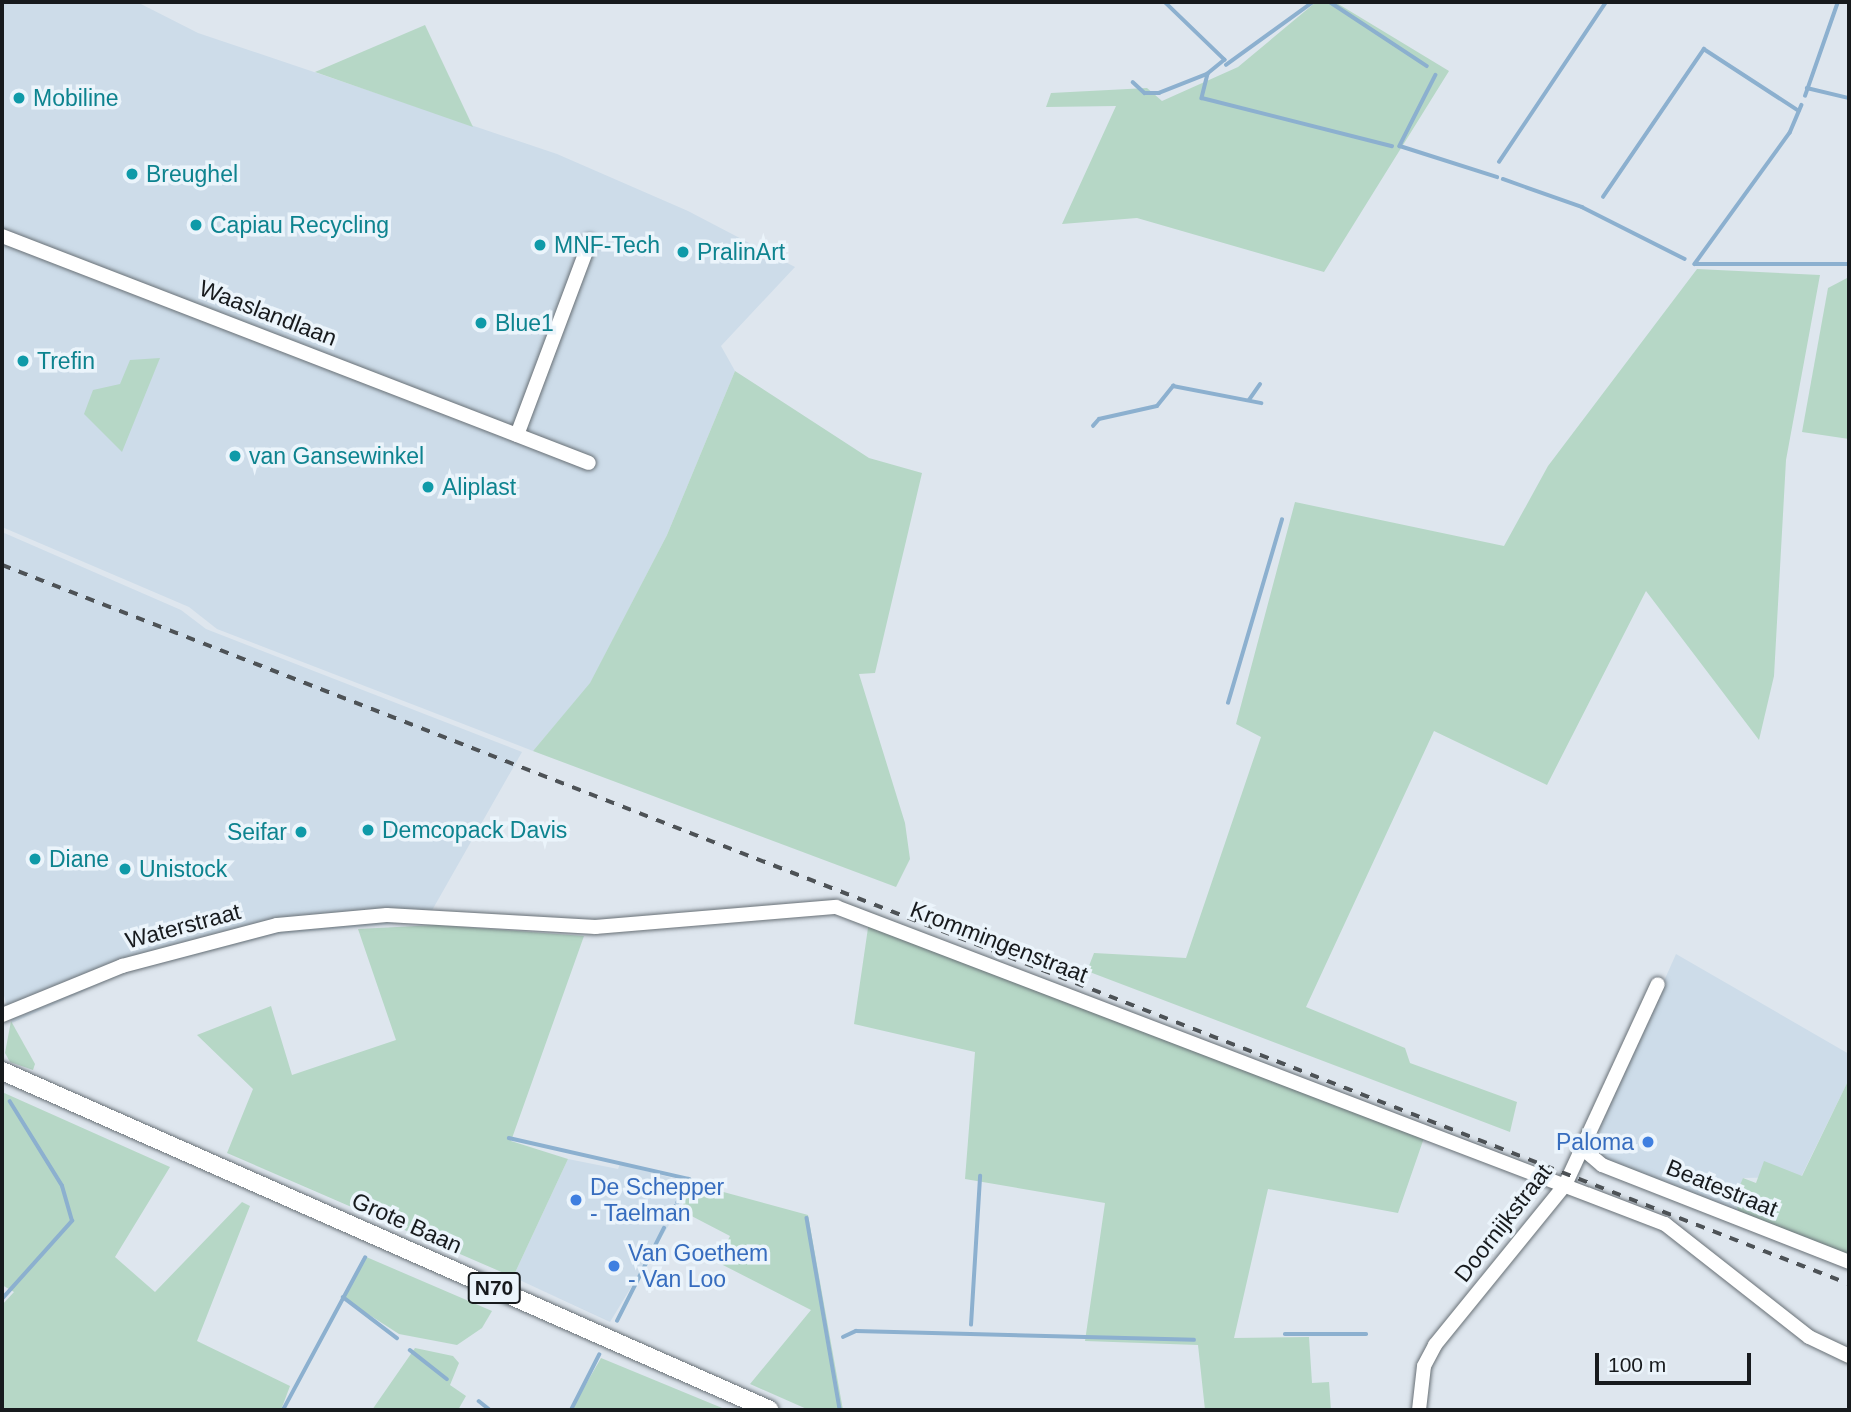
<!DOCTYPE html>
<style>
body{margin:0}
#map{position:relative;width:1851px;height:1412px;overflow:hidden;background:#dee6ee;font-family:Arial,sans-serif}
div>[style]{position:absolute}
.built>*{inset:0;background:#cddce9}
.green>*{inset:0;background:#b6d7c6}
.stream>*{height:3.5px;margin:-1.75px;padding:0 1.75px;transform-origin:1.75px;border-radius:1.75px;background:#8cb0cf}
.roads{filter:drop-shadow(0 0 2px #687076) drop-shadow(0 0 2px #687076)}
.minor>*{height:14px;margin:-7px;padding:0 7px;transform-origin:7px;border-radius:7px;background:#fff}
.major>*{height:18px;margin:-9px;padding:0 9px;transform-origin:9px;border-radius:9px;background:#fff}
.rail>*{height:3.5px;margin-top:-1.75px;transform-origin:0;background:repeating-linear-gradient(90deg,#4d5256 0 9px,transparent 0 18px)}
.dots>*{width:19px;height:19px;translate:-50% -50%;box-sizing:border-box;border:4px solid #ebf4fb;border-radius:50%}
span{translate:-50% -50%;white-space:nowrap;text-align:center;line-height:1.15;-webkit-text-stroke:7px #ebf4fb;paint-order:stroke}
.shield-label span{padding:2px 5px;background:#ebf4fb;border:2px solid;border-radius:5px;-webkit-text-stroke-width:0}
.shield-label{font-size:21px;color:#171a1d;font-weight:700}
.culture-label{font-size:23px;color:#0d838f}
.left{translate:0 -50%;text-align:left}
.right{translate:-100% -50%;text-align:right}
.street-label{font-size:23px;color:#171a1d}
.shop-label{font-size:23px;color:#366cbe}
.frame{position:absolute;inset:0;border:4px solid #171a1d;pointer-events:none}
.scale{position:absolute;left:1595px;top:1353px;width:156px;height:32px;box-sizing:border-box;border:4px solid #171a1d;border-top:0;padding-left:9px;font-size:21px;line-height:24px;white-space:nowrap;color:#171a1d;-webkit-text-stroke:5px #ebf4fb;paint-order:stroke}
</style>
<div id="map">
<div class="built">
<div style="clip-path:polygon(2px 2px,137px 2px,198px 33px,557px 154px,688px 211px,795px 267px,721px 346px,735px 371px,667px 535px,590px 684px,533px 751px,217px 629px,189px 607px,2px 527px)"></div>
<div style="clip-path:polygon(2px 532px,181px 610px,206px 629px,522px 752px,426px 921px,277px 934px,122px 974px,12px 1023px,2px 989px)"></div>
<div style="clip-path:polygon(1676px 954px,1849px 1054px,1849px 1079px,1801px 1177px,1743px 1178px,1740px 1215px,1588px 1152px)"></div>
<div style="clip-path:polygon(568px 1159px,618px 1169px,620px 1164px,694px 1184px,610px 1322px,513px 1277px)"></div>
</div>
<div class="green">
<div style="clip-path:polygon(1316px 2px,1335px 2px,1449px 71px,1324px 272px,1137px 218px,1062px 224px,1116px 106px,1046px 107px,1051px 93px,1147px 88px,1162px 101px,1238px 67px)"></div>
<div style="clip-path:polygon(425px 25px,473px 127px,315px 72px)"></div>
<div style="clip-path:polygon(1697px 269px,1820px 275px,1786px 460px,1774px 676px,1759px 740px,1646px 591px,1547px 785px,1434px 731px,1306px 1007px,1405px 1048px,1410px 1063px,1517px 1102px,1510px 1132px,1087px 971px,1094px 953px,1186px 958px,1261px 737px,1236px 724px,1295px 502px,1504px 546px,1548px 466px)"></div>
<div style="clip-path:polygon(1849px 277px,1849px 439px,1802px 432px,1828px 288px)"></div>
<div style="clip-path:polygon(160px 358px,122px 452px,84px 414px,93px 390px,120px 384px,130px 360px)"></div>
<div style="clip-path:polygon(735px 371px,869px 458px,922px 473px,875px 673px,859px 674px,905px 823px,910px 859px,896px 887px,533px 751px,590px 683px,667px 535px)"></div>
<div style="clip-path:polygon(869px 921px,1425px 1135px,1398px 1213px,1268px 1189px,1234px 1338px,1309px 1337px,1312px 1383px,1329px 1382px,1331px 1410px,1205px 1410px,1198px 1345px,1085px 1341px,1105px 1203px,965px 1179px,975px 1052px,854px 1024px)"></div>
<div style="clip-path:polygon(436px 925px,584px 936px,511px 1141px,568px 1159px,513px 1277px,227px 1153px,253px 1089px,197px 1035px,271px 1006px,292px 1075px,396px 1040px,358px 929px)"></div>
<div style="clip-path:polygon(11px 1021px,35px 1064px,33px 1070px,10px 1062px,5px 1053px)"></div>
<div style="clip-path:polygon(1849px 1079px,1849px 1258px,1740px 1215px,1734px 1199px,1743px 1178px,1756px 1183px,1764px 1161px,1802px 1176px)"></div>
<div style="clip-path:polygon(2px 1092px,170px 1167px,115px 1257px,155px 1292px,242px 1202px,250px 1206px,197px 1341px,290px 1386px,281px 1410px,2px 1410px,2px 1305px,14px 1292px,2px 1285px)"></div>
<div style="clip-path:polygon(694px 1184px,808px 1215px,843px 1410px,809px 1410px,750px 1384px,811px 1310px,717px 1262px,730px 1236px,680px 1210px)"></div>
<div style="clip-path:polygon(364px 1256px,492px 1311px,482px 1328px,457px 1345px,399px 1334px,343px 1298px)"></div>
<div style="clip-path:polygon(415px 1348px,453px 1356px,459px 1363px,450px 1385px,466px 1396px,458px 1410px,372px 1410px)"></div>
<div style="clip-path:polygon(601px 1358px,727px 1410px,571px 1410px)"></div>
</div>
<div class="stream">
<div style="left:1165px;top:2px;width:83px;rotate:44deg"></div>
<div style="left:1225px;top:60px;width:22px;rotate:141deg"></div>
<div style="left:1208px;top:74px;width:25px;rotate:104deg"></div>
<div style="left:1202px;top:98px;width:196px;rotate:14.2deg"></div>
<div style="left:1330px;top:2px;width:116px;rotate:33.4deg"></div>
<div style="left:1226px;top:65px;width:107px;rotate:-35.9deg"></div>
<div style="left:1436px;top:75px;width:80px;rotate:116.9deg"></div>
<div style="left:1400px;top:146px;width:102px;rotate:17.7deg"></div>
<div style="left:1133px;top:82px;width:16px;rotate:43deg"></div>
<div style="left:1145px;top:93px;width:14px"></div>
<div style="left:1159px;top:93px;width:52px;rotate:-21.6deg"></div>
<div style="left:1807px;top:88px;width:43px;rotate:13.4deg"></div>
<div style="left:1805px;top:96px;width:100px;rotate:-70.7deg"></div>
<div style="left:1802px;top:105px;width:30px;rotate:113deg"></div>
<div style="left:1790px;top:133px;width:162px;rotate:125.9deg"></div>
<div style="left:1695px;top:264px;width:154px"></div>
<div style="left:1499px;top:162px;width:192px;rotate:-56.2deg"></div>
<div style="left:1503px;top:179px;width:84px;rotate:19.5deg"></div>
<div style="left:1582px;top:207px;width:115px;rotate:26.8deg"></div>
<div style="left:1603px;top:197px;width:179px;rotate:-55.7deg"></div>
<div style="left:1704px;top:49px;width:113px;rotate:33.1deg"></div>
<div style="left:1249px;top:400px;width:19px;rotate:-55deg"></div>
<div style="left:1093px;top:426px;width:9px;rotate:-49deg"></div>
<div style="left:1099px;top:419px;width:59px;rotate:-12.6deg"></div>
<div style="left:1157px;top:406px;width:26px;rotate:-51deg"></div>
<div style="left:1173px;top:386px;width:90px;rotate:10.9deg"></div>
<div style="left:1228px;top:703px;width:191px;rotate:-73.6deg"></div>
<div style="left:509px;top:1138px;width:185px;rotate:12.8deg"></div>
<div style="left:689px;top:1179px;width:26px;rotate:115deg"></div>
<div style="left:807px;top:1218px;width:195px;rotate:80.2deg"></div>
<div style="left:668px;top:1222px;width:17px;rotate:-65deg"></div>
<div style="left:343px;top:1297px;width:68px;rotate:37.2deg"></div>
<div style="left:2px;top:1299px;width:105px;rotate:-48.1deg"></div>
<div style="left:72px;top:1221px;width:36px;rotate:-106deg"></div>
<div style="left:62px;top:1186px;width:99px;rotate:-121.8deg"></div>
<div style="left:617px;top:1321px;width:104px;rotate:-63.2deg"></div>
<div style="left:971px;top:1325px;width:149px;rotate:-86.5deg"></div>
<div style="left:1285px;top:1334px;width:81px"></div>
<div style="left:843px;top:1337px;width:14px;rotate:-25deg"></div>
<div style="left:856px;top:1331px;width:338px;rotate:1.5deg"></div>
<div style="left:410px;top:1350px;width:47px;rotate:38.1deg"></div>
<div style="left:479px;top:1401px;width:14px;rotate:39deg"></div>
<div style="left:283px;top:1410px;width:173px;rotate:-61.7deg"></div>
<div style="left:571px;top:1410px;width:62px;rotate:-63deg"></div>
</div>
<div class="roads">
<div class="minor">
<div style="left:2px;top:236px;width:629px;rotate:21.14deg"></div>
<div style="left:517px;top:435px;width:207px;rotate:-69.4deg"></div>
<div style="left:2px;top:1015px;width:130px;rotate:-22.2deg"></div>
<div style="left:122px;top:966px;width:160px;rotate:-14.8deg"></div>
<div style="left:277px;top:925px;width:110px;rotate:-5.2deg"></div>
<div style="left:387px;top:915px;width:209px;rotate:3.3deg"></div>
<div style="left:596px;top:927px;width:241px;rotate:-4.8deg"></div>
<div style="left:836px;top:907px;width:888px;rotate:20.93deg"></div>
<div style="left:1665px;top:1224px;width:183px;rotate:38.1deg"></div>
<div style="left:1809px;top:1337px;width:44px;rotate:25.4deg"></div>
<div style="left:1583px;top:1149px;width:25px;rotate:40deg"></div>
<div style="left:1602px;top:1165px;width:265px;rotate:21.4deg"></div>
<div style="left:1419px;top:1410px;width:44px;rotate:-83.5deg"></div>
<div style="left:1424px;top:1366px;width:24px;rotate:-62deg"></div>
<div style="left:1435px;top:1345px;width:206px;rotate:-50.9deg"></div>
<div style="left:1565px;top:1185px;width:221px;rotate:-65.2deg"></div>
</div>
<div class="major">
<div style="left:2px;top:1071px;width:839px;rotate:23.82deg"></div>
</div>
</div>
<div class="rail">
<div style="left:2px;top:565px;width:1982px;rotate:21.27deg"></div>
</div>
<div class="dots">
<div style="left:19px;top:98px;background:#0f9aa8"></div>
<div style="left:132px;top:174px;background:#0f9aa8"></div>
<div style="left:196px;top:225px;background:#0f9aa8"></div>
<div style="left:540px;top:245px;background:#0f9aa8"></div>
<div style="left:683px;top:252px;background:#0f9aa8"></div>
<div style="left:481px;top:323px;background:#0f9aa8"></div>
<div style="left:23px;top:361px;background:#0f9aa8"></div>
<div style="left:235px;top:456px;background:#0f9aa8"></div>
<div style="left:428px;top:487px;background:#0f9aa8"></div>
<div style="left:368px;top:830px;background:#0f9aa8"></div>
<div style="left:301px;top:832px;background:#0f9aa8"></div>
<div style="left:35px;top:859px;background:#0f9aa8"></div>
<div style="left:125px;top:869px;background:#0f9aa8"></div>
<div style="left:1648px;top:1142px;background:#3f7fe0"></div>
<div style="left:576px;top:1200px;background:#3f7fe0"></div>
<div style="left:614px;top:1266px;background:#3f7fe0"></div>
</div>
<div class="shield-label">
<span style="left:494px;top:1288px">N70</span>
</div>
<div class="culture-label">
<span class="left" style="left:33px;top:98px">Mobiline</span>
<span class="left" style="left:146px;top:174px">Breughel</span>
<span class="left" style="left:210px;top:225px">Capiau Recycling</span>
<span class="left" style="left:554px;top:245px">MNF-Tech</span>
<span class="left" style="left:697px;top:252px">PralinArt</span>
<span class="left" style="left:495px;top:323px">Blue1</span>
<span class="left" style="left:37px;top:361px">Trefin</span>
<span class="left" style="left:249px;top:456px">van Gansewinkel</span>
<span class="left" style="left:442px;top:487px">Aliplast</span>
<span class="left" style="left:382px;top:830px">Demcopack Davis</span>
<span class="right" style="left:287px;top:832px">Seifar</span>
<span class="left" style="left:49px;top:859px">Diane</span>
<span class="left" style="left:139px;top:869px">Unistock</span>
</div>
<div class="street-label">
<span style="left:268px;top:313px;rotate:21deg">Waaslandlaan</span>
<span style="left:183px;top:926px;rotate:-15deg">Waterstraat</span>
<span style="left:999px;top:942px;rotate:21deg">Krommingenstraat</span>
<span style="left:1722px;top:1188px;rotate:22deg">Beatestraat</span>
<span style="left:407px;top:1223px;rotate:24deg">Grote Baan</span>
<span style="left:1503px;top:1223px;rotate:-52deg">Doornijkstraat</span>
</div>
<div class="shop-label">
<span class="right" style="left:1634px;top:1142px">Paloma</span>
<span class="left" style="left:590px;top:1200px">De Schepper<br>- Taelman</span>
<span class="left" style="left:628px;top:1266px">Van Goethem<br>- Van Loo</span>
</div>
<div class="frame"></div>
<div class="scale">100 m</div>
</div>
